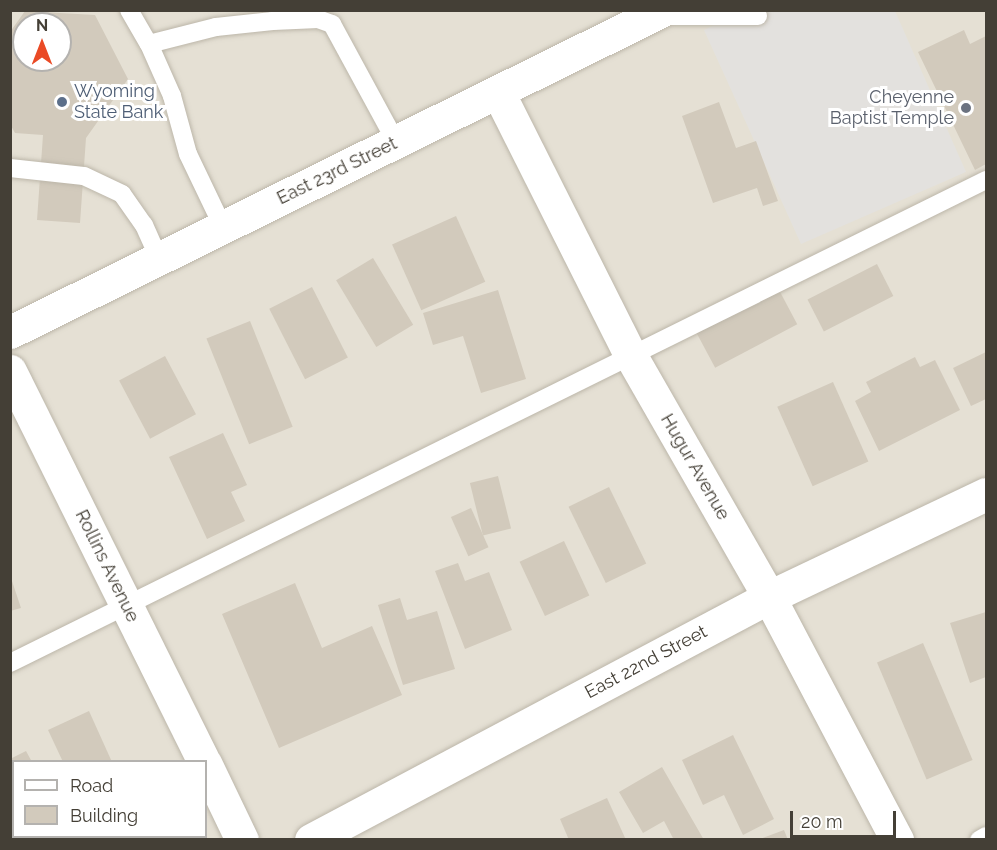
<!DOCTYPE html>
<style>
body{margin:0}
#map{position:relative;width:997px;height:850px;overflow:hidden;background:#f2efe6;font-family:Raleway,sans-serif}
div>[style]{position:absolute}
.residential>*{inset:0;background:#e5e0d4}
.parking>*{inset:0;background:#e3e1de}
.building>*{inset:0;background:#d2cabc;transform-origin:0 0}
.roads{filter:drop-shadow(0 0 2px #bcb6a9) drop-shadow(0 0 2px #bcb6a9)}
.lane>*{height:18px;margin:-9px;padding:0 9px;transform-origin:9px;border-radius:9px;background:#fff}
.street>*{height:33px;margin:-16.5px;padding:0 16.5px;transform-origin:16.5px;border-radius:16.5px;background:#fff}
.dots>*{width:16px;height:16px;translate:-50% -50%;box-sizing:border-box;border:3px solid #fff;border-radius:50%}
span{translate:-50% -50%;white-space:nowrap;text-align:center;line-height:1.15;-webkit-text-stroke:6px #fff;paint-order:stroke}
.service-label{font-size:18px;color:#4e5e75}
.left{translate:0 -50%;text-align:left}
.worship-label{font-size:18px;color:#5b616d}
.right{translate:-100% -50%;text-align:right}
.street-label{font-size:18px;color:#443f36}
.frame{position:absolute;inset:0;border:12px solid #443f36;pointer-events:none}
.legend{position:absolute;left:12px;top:760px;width:195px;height:78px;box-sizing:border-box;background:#fff;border:2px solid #b4b2af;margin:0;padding:8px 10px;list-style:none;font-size:18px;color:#443f36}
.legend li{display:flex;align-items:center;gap:12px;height:30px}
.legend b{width:30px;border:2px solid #b4b2af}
.north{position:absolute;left:12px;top:12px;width:60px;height:60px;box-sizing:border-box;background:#fff;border:2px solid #b4b2af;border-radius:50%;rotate:0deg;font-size:16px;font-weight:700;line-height:24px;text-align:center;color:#443f36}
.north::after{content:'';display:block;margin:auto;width:21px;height:27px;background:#ea4a25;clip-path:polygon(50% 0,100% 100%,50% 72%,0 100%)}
.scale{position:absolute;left:790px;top:811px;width:106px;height:27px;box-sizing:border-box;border:3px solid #443f36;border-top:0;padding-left:8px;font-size:18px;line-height:21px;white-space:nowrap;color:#443f36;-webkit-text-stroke:4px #fff;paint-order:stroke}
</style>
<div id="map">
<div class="residential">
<div style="clip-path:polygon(evenodd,11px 11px,986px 11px,986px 839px,11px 839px,11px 11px,24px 24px,60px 24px,60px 60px,24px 60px,24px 24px,11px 11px,14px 762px,206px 762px,206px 836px,14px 836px,14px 762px)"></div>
</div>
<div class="parking">
<div style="clip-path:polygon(743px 11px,895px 11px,966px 172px,801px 244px,704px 30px)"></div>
</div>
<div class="building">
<div style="clip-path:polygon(evenodd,25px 11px,95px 15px,128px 79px,86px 138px,80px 223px,37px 220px,43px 135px,15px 133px,10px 124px,10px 32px,25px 11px,24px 24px,60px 24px,60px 60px,24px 60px,24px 24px)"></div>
<div style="clip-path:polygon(964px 30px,970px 44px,986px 36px,986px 164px,975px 170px,918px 52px)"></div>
<div style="clip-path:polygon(719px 102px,736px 148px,756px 141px,778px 201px,763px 206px,757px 188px,713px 203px,682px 116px)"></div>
<div style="left:456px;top:216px;width:72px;height:70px;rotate:66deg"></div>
<div style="left:373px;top:258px;width:78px;height:43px;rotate:59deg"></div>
<div style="left:877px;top:264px;width:36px;height:78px;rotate:63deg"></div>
<div style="left:312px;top:287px;width:79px;height:48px;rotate:63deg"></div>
<div style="left:778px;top:288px;width:41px;height:93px;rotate:62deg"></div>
<div style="clip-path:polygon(498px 290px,526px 379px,481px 393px,463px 336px,433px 345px,423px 313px)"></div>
<div style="left:250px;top:321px;width:114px;height:47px;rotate:68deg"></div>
<div style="clip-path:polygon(986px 352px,986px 399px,971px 406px,953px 368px)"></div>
<div style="left:165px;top:356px;width:66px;height:52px;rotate:62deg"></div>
<div style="clip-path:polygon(915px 357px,920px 367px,935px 360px,960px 410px,879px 451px,855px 401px,871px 392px,866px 382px)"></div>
<div style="left:833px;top:382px;width:87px;height:61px;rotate:66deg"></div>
<div style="clip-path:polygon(223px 433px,247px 485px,231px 492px,245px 521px,207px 539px,169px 457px)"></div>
<div style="left:498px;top:476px;width:54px;height:29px;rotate:76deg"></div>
<div style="left:609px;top:487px;width:85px;height:45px;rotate:64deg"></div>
<div style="left:471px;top:508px;width:43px;height:22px;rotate:66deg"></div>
<div style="left:564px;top:541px;width:60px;height:49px;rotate:65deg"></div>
<div style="clip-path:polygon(458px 563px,465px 581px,489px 572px,512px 630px,465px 649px,435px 571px)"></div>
<div style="clip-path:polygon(10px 575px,21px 608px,10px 611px)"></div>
<div style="clip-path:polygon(295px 583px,322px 648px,372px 626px,402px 695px,279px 748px,222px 614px)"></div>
<div style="clip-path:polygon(400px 598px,407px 620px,437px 611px,455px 669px,403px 685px,378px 605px)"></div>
<div style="clip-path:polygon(986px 612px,986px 677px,970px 683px,950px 623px)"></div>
<div style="left:923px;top:643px;width:127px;height:50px;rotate:67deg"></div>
<div style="clip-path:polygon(89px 711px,112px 762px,63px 762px,48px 730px)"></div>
<div style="clip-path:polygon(733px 735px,774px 819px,743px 835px,724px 795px,703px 805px,682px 760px)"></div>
<div style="clip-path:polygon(26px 751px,32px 762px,14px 762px,14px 801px,10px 796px,10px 759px)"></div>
<div style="clip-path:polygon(662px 767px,704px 840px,674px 840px,664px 821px,643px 833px,619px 792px)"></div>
<div style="clip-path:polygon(607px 798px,626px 840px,569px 840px,560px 819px)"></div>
<div style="clip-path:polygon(784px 830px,788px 840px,760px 840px,760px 839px)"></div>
</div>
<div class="roads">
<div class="lane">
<div style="left:129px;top:10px;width:39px;rotate:60deg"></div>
<div style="left:149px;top:44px;width:57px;rotate:66.1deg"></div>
<div style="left:172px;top:96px;width:60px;rotate:74.6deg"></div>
<div style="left:188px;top:154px;width:81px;rotate:64.4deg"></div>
<div style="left:654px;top:16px;width:104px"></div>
<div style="left:149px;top:44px;width:69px;rotate:-14.2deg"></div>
<div style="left:216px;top:27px;width:57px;rotate:-6deg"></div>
<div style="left:273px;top:21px;width:45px;rotate:-2.5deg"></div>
<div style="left:318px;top:19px;width:15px;rotate:20deg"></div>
<div style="left:332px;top:24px;width:134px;rotate:61.5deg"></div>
<div style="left:10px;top:168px;width:74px;rotate:6.2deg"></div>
<div style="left:84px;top:176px;width:42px;rotate:25.3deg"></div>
<div style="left:122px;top:194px;width:38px;rotate:55deg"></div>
<div style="left:144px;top:225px;width:36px;rotate:66deg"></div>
<div style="left:10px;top:663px;width:1089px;rotate:-26.33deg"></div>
<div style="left:979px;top:840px;width:8px;rotate:-30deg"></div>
</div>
<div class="street">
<div style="left:498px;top:92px;width:296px;rotate:63.3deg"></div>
<div style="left:631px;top:356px;width:278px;rotate:60.2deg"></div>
<div style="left:769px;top:597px;width:275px;rotate:62.2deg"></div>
<div style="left:10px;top:332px;width:728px;rotate:-26.25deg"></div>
<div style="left:10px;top:371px;width:436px;rotate:63.6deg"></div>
<div style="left:206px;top:765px;width:83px;rotate:64.4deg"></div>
<div style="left:311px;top:840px;width:518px;rotate:-27.95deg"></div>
<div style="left:769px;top:597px;width:240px;rotate:-25.4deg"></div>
</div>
</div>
<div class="dots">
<div style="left:62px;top:102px;background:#5c6f8a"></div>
<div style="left:966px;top:108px;background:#6b7280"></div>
</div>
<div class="service-label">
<span class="left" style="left:74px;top:102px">Wyoming<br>State Bank</span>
</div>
<div class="worship-label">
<span class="right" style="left:954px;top:108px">Cheyenne<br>Baptist Temple</span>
</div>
<div class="street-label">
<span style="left:337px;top:171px;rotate:-26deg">East 23rd Street</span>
<span style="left:695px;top:467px;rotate:60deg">Hugur Avenue</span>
<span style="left:107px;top:566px;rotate:64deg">Rollins Avenue</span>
<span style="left:646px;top:662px;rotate:-28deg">East 22nd Street</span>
</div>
<div class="frame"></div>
<ul class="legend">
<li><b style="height:8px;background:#fff"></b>Road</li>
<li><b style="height:16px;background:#d2cabc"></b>Building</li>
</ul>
<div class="north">N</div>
<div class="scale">20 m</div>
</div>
